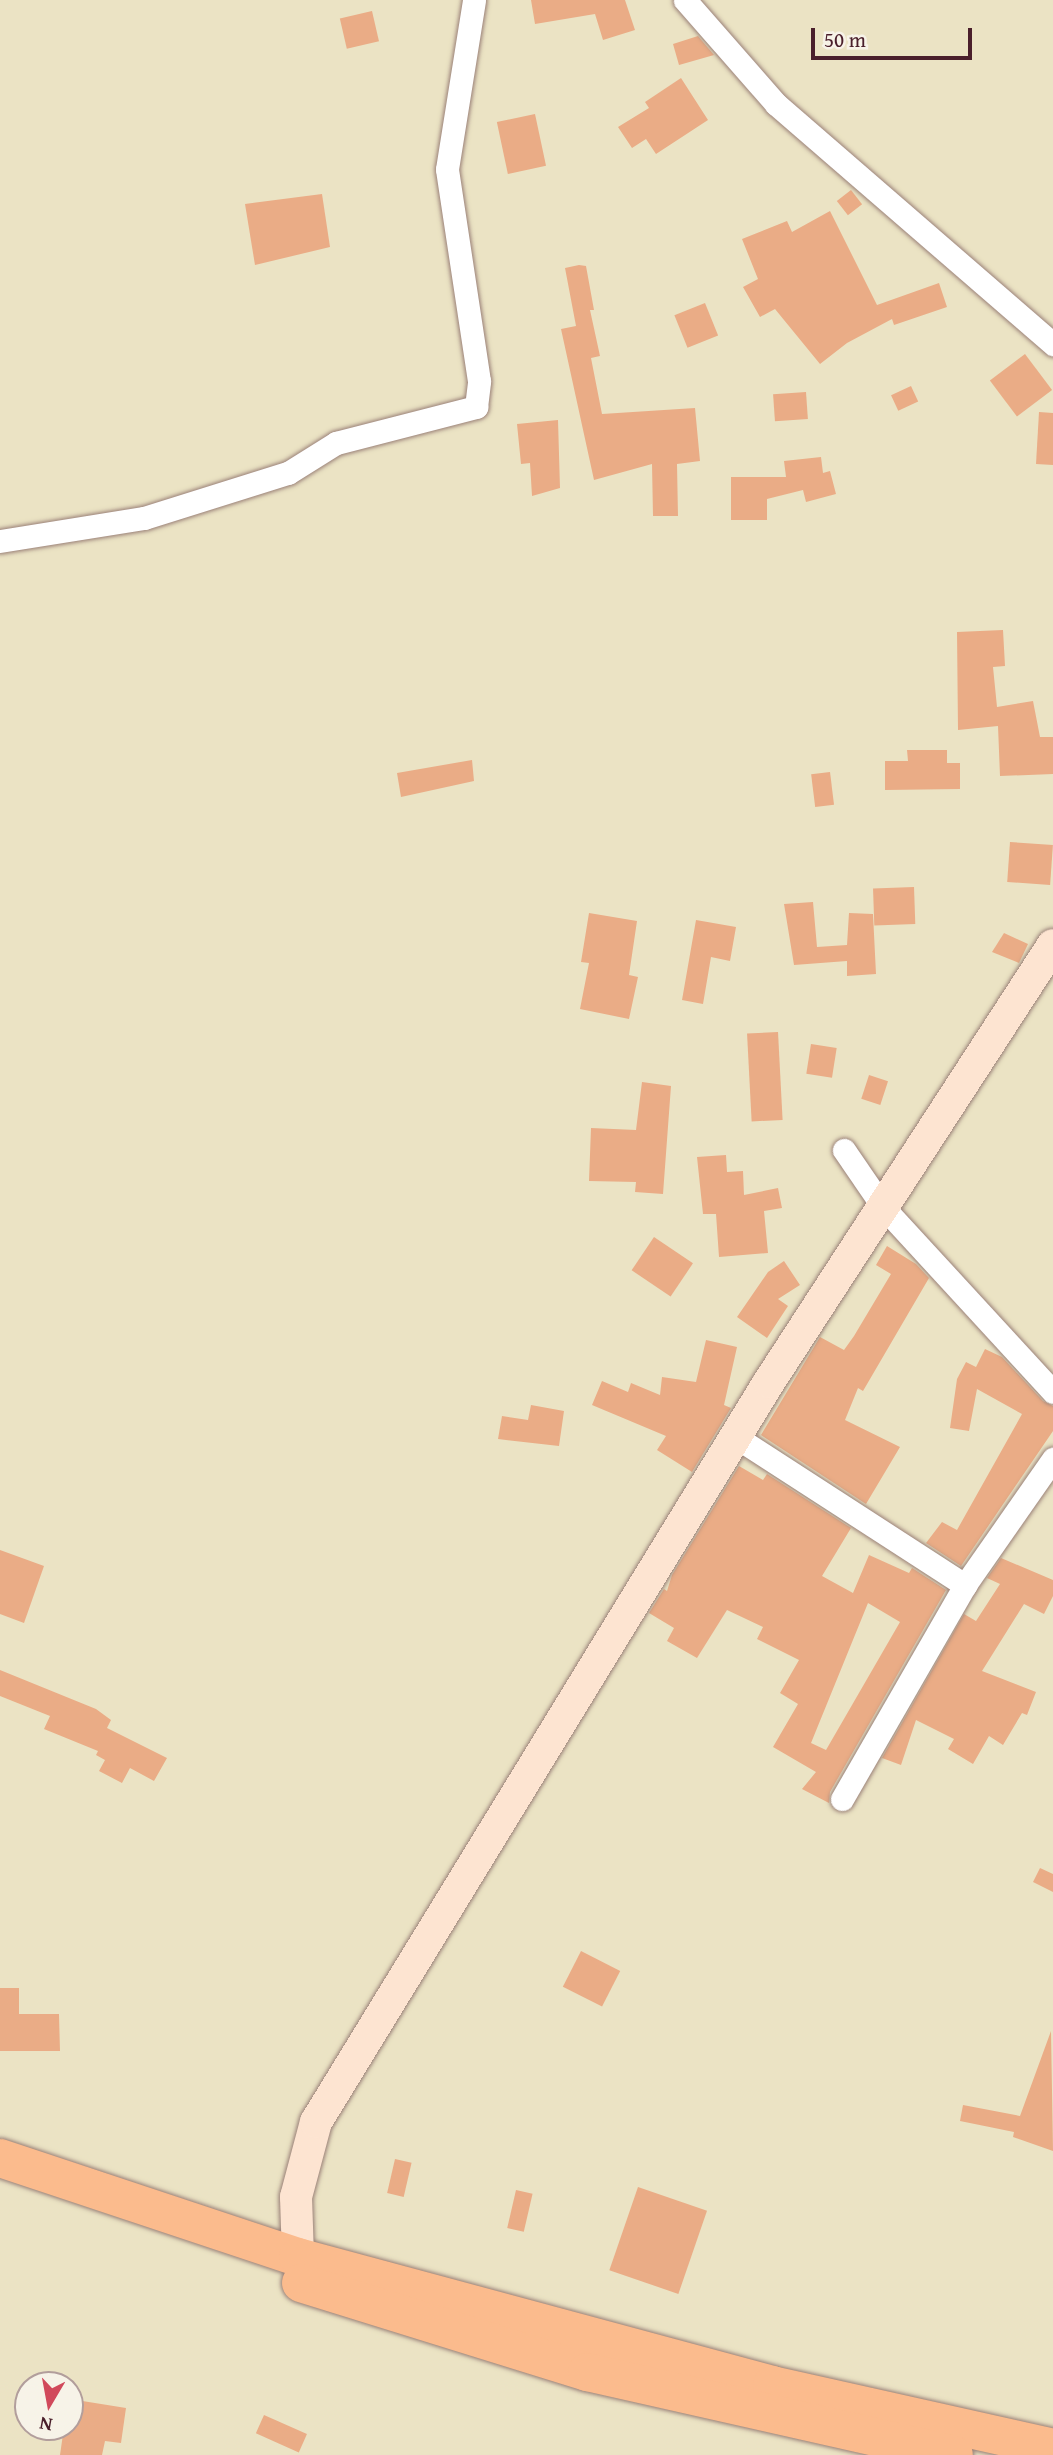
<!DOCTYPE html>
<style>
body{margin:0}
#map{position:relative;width:1053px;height:2455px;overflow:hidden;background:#ebe3c4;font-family:"Gentium Book Plus",serif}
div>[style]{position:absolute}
.building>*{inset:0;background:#eaac86;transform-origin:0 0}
.roads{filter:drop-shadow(0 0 2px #9a8178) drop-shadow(0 0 2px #9a8178)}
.street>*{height:23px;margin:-11.5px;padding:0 11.5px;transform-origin:11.5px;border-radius:11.5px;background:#fff}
.secondary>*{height:32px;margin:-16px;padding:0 16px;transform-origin:16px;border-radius:16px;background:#fde4d1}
.highway>*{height:38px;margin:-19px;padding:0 19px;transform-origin:19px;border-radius:19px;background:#fbbb8d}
span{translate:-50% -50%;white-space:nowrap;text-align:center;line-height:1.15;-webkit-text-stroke:7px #f7f3e8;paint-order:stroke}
.north{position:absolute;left:14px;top:2371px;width:70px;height:70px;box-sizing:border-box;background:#f7f3e8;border:2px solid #b29e9c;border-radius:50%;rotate:190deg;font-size:19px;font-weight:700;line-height:28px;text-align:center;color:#4a1f2b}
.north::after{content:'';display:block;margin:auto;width:24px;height:32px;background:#d1495b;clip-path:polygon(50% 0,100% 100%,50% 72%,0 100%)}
.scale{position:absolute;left:811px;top:28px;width:161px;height:32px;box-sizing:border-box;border:4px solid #4a1f2b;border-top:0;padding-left:9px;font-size:21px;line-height:24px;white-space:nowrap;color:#4a1f2b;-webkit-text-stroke:5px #f7f3e8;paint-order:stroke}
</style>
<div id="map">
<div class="building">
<div style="clip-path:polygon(531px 0,625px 0,635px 30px,603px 40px,595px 14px,535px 24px)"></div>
<div style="left:372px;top:11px;width:31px;height:33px;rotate:77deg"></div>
<div style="clip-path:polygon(698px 36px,714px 55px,679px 65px,673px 44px)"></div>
<div style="clip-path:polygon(681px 78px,708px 120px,656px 154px,646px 139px,632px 148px,618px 127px,649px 108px,645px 102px)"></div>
<div style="left:535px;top:114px;width:53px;height:39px;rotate:78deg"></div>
<div style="left:851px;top:190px;width:18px;height:18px;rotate:52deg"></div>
<div style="clip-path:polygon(322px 194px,330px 247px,255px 265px,245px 204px)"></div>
<div style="clip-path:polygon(830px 211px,877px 305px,939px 283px,947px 307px,894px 325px,892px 319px,847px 343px,820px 364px,775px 309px,760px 317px,743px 287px,758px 279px,742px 239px,787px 221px,792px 232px)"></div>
<div style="clip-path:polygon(579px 265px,586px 266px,594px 310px,590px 310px,600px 356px,591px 358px,602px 414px,695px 408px,700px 461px,677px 464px,678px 516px,653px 516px,652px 464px,594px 480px,561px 329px,576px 326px,565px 268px)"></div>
<div style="left:705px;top:303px;width:35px;height:33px;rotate:68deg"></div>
<div style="left:1025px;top:354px;width:45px;height:44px;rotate:53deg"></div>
<div style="left:911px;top:386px;width:17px;height:22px;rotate:65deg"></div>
<div style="left:806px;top:392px;width:27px;height:33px;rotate:86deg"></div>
<div style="clip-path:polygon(1039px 412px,1053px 413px,1053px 465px,1036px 464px)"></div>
<div style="clip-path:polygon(558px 420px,560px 488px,532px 496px,530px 463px,521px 464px,517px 424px)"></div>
<div style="clip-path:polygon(821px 457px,823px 473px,830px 471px,836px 494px,806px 502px,803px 490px,767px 499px,767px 520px,731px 520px,731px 477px,786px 477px,784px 461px)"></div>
<div style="clip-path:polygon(1003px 630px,1005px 666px,993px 667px,997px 707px,1033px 701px,1040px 737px,1053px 737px,1053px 774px,1000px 776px,998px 726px,958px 730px,957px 632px)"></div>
<div style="clip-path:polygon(907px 750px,947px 750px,947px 763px,960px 763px,960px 789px,885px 790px,885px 761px,908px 761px)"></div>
<div style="clip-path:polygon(472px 760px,474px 781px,401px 797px,397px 773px)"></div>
<div style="left:830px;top:772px;width:33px;height:19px;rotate:83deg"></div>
<div style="left:1010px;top:842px;width:43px;height:40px;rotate:4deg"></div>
<div style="left:914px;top:887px;width:37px;height:41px;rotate:88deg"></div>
<div style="clip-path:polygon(813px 902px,817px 947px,847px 945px,849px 913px,873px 914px,876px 974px,847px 976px,847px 961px,794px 965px,784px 904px)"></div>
<div style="clip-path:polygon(589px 913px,637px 921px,629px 975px,638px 977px,629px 1019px,580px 1009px,589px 963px,581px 962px)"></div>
<div style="clip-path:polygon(696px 920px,736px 927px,730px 961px,711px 957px,703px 1004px,682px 1000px)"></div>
<div style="clip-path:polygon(1004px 933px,1028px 944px,1019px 963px,992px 952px)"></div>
<div style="left:778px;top:1032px;width:88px;height:31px;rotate:87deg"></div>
<div style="left:811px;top:1044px;width:26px;height:30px;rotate:9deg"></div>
<div style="left:869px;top:1075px;width:20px;height:25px;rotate:18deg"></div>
<div style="clip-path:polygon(642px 1082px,671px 1086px,663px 1194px,635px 1192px,636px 1182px,589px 1181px,591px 1128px,636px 1130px)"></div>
<div style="clip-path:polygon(726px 1155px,727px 1172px,743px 1171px,744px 1195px,778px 1188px,782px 1208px,764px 1211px,768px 1253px,719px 1257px,716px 1214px,703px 1214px,697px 1157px)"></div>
<div style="left:654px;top:1237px;width:47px;height:40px;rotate:34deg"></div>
<div style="clip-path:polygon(887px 1246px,916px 1264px,929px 1278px,863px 1391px,858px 1388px,845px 1420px,900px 1447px,866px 1504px,761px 1435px,820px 1337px,844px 1350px,854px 1336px,891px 1274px,876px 1265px)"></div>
<div style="clip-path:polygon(784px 1261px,800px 1285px,778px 1299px,788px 1306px,767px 1338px,737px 1317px,768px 1272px)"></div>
<div style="clip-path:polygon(706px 1340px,737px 1347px,724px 1405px,731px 1408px,692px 1472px,657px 1450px,666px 1436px,592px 1405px,602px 1381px,628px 1392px,631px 1383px,660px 1395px,662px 1377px,696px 1382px)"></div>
<div style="clip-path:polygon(985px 1349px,1002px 1357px,1043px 1401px,1053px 1406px,1053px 1431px,961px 1566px,926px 1543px,942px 1522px,957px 1530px,1022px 1414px,977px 1389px,969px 1431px,950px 1428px,957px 1379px,966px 1362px,976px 1367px)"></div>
<div style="clip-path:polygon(531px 1405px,564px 1411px,559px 1446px,498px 1439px,502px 1416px,528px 1420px)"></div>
<div style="clip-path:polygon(evenodd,739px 1466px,763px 1480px,767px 1474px,851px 1528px,822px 1576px,853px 1593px,869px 1555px,909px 1573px,912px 1568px,946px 1590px,830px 1792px,829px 1803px,802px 1789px,816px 1772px,773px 1747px,798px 1704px,780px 1693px,799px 1660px,757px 1639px,763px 1627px,727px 1610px,697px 1658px,667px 1641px,674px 1628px,649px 1613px,664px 1589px,667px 1591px,672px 1575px,739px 1466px,868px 1603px,900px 1622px,826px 1750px,811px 1743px,868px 1603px)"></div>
<div style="clip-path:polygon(0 1550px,44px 1566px,24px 1623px,0 1614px)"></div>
<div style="clip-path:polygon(1001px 1558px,1053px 1580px,1053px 1596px,1044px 1614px,1024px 1604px,982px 1671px,1036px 1692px,1027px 1715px,1022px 1713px,1003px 1745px,989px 1736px,973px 1764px,948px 1749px,954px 1739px,916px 1720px,901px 1765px,882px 1758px,964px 1614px,976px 1621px,1000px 1584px,987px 1578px)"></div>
<div style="clip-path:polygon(0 1670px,96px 1709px,111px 1720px,107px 1728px,167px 1758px,154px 1781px,130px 1768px,122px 1783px,99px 1771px,105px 1760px,96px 1755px,98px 1751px,44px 1729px,50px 1716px,0 1696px)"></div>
<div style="clip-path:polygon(1040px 1868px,1053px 1874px,1053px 1892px,1033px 1882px)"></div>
<div style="left:581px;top:1951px;width:44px;height:40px;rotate:27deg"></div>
<div style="clip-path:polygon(0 1988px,19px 1988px,19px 2014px,59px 2014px,60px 2051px,0 2051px)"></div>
<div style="clip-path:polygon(1051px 2031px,1053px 2151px,1013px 2137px,1014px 2132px,960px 2121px,963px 2105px,1020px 2116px)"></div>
<div style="left:395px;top:2159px;width:17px;height:35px;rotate:13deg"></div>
<div style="left:638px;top:2187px;width:73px;height:88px;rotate:19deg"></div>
<div style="left:516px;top:2190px;width:17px;height:39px;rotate:13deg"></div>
<div style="clip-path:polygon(70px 2399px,126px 2408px,121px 2443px,105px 2441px,102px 2455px,60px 2455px,64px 2427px,70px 2427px)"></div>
<div style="left:264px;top:2415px;width:47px;height:20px;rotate:24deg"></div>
</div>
<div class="roads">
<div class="street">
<div style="left:685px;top:0;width:138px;rotate:48.8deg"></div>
<div style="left:776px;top:104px;width:367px;rotate:40.9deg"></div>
<div style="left:0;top:541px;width:146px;rotate:-9.1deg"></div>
<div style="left:144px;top:518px;width:151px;rotate:-17.4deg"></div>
<div style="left:288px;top:473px;width:57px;rotate:-32deg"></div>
<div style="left:336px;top:443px;width:145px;rotate:-14.4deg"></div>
<div style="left:476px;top:407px;width:26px;rotate:-83deg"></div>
<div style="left:479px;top:381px;width:214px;rotate:-98.6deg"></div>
<div style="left:447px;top:169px;width:171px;rotate:-80.9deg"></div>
<div style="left:844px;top:1150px;width:69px;rotate:55.6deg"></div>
<div style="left:883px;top:1207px;width:251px;rotate:47.4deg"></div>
<div style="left:736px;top:1437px;width:273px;rotate:32.9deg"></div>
<div style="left:842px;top:1799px;width:247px;rotate:-60.1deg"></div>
<div style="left:965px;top:1585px;width:154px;rotate:-55.1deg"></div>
</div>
<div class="secondary">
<div style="left:298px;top:2257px;width:60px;rotate:-91.9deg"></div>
<div style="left:296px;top:2197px;width:78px;rotate:-75.1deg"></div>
<div style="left:316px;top:2122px;width:868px;rotate:-58.53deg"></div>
<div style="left:769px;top:1382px;width:521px;rotate:-56.98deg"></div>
</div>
<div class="highway">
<div style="left:0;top:2158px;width:314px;rotate:18.4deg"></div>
<div style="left:298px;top:2257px;width:491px;rotate:15.1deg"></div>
<div style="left:772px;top:2385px;width:288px;rotate:12.6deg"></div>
<div style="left:301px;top:2283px;width:300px;rotate:17.3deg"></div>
<div style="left:587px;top:2372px;width:376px;rotate:12.7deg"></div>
</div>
</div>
<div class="north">N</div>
<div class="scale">50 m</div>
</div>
